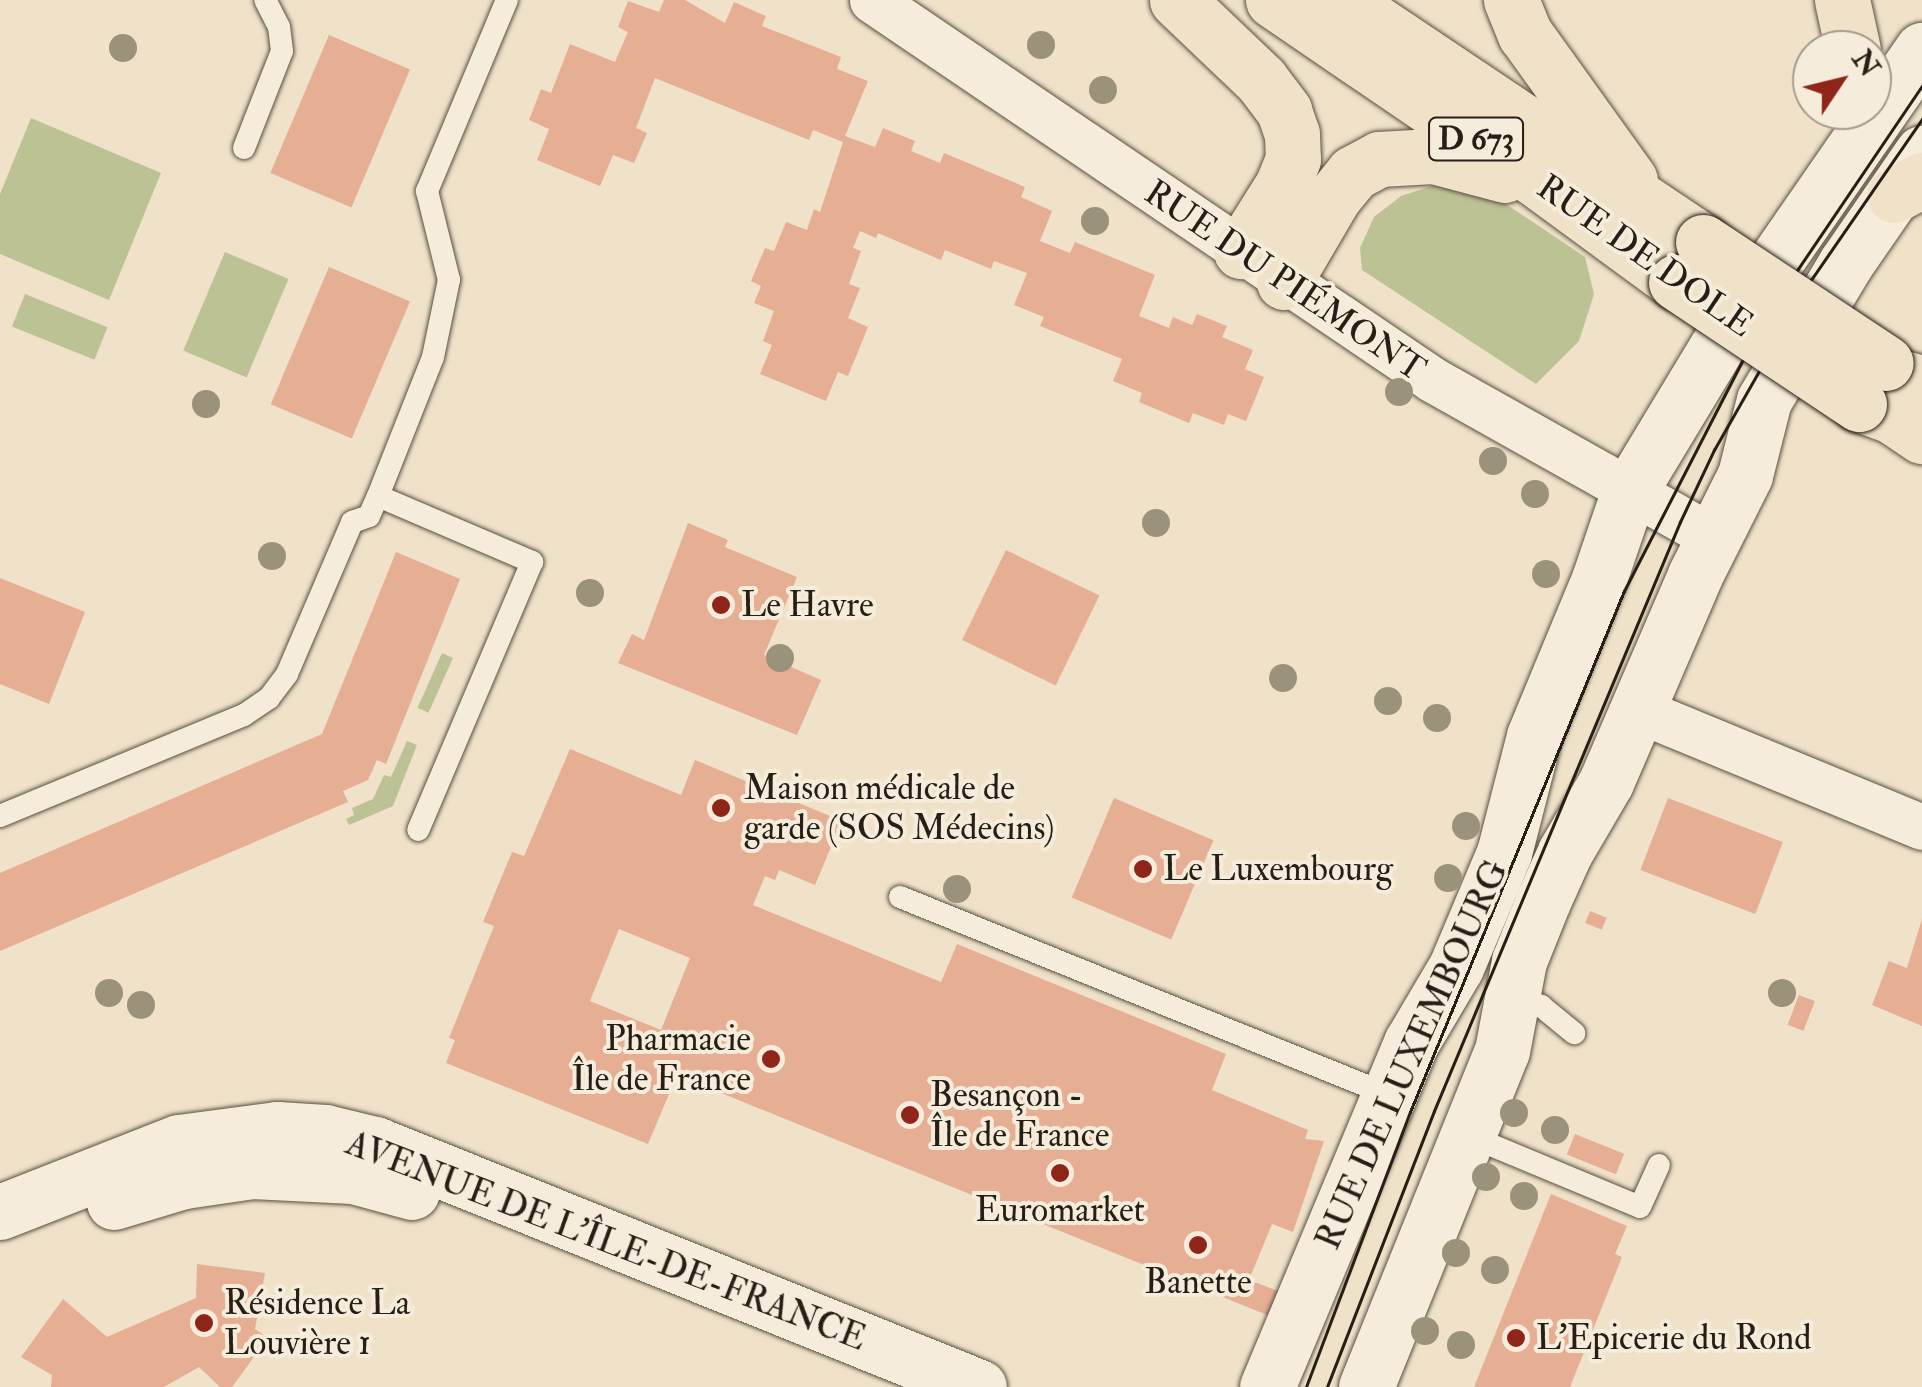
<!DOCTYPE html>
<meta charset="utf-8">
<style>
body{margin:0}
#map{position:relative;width:1922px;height:1387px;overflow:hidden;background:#efe2c9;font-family:"IM FELL Double Pica",serif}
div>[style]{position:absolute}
.green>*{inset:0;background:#bdc294;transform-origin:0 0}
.building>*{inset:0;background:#e6ae93;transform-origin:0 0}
.roads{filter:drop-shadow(0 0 2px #595043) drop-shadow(0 0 2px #595043)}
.service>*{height:22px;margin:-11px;padding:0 11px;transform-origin:11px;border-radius:11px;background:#f5ecdc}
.minor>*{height:45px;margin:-22.5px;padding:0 22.5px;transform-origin:22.5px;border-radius:22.5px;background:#f5ecdc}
.tertiary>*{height:55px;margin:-27.5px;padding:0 27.5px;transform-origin:27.5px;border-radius:27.5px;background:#f5ecdc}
.primary>*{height:55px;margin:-27.5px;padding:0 27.5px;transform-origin:27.5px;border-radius:27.5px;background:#efe2c9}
.tram>*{height:2.5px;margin:-1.25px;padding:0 1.25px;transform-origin:1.25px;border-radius:1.25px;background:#271f16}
.bridges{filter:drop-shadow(0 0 2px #271f16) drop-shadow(0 0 2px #271f16)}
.primary-bridge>*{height:55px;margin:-27.5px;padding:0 27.5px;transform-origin:27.5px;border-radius:27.5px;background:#efe2c9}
.trees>*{width:28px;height:28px;margin:-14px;border-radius:50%;background:#9a927b}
.dots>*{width:28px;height:28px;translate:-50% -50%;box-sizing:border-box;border:5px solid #f5ecdc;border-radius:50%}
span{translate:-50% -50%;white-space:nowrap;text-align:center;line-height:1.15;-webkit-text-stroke:8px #f5ecdc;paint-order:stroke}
.shield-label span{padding:2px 8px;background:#f5ecdc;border:2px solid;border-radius:8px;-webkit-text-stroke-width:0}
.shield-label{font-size:32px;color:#271f16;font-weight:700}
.street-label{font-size:35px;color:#271f16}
.poi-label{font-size:35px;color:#271f16}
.left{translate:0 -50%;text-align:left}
.right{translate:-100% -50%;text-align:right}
.north{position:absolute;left:1792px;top:30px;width:100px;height:100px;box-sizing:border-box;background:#f5ecdc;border:2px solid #a39a8d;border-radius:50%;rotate:55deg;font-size:28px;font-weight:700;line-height:40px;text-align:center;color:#271f16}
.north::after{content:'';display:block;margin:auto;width:35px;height:45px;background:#8f2418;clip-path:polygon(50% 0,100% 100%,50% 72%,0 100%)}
</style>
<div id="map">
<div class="green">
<div style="clip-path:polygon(31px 118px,161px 173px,109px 300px,0 254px,0 194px)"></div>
<div style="clip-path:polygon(1438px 184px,1491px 194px,1585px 257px,1594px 294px,1579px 341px,1536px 384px,1362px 270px,1360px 248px,1374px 217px,1401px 196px)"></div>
<div style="left:225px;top:252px;width:69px;height:107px;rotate:23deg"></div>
<div style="left:25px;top:294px;width:89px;height:35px;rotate:22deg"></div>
<div style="left:442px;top:653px;width:12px;height:60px;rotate:24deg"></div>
<div style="clip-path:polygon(407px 741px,417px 745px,393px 806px,349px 825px,346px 819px,354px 815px,352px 808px,373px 799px,384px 775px,391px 777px)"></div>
</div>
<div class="building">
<div style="clip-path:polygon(664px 0,685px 0,725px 23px,734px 2px,766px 16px,762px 26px,841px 57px,837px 69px,868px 81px,845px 136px,875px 147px,883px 128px,915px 141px,911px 151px,940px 163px,944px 153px,1025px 187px,1021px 197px,1052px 211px,1040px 241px,1070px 253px,1075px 242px,1155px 275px,1139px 316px,1169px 328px,1173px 317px,1192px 325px,1197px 314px,1227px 326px,1222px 337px,1253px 350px,1245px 369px,1264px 377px,1246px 421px,1228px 414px,1224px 425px,1193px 413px,1189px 423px,1139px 402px,1142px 393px,1113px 381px,1122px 359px,1040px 326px,1044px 317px,1014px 305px,1027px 273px,994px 261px,991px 269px,945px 250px,941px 260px,878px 233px,876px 238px,860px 231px,853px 248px,861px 251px,849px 284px,860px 288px,848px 318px,868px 327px,848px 376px,838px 372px,826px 401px,760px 374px,772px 345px,763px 341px,774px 311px,754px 303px,761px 286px,751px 281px,765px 248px,774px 251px,786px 222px,807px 230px,814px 209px,820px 212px,843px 142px,813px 130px,809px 140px,655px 78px,636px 128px,647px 133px,634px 163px,613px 155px,600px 186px,537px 160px,549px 129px,529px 120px,541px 89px,551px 93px,570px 44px,615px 62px,628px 32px,618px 27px,628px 1px,659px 12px)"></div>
<div style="left:329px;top:35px;width:88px;height:150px;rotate:23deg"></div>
<div style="left:329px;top:267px;width:88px;height:149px;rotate:23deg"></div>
<div style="clip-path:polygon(688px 523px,728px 540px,725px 547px,797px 577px,764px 655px,821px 680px,797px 735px,618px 663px,632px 634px,644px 640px)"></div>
<div style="left:1006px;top:550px;width:104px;height:100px;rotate:26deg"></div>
<div style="clip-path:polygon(396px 552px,460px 579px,386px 764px,377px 760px,368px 780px,343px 791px,348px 802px,0 951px,0 873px,322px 734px)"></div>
<div style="clip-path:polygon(0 578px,85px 612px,49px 704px,0 684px)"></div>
<div style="clip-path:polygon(evenodd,570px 749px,681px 795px,695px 760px,842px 821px,815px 885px,779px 870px,775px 880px,765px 876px,753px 905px,941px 982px,957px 944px,1226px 1054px,1212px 1090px,1308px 1130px,1305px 1139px,1324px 1141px,1293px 1232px,1272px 1224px,1249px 1280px,1294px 1297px,1284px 1322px,677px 1075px,648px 1144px,446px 1063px,455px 1040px,449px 1038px,494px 926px,483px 922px,512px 852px,524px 856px,570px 749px,619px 929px,690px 958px,661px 1030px,590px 1001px,619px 929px)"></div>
<div style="left:1114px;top:798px;width:108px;height:108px;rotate:23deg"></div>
<div style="left:1668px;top:798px;width:123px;height:77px;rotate:21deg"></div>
<div style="left:1590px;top:911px;width:18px;height:13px;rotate:22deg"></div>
<div style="clip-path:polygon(1922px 919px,1922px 1026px,1872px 1005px,1889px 961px,1907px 968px)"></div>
<div style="left:1799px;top:995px;width:17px;height:32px;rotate:21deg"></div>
<div style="left:1575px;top:1134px;width:53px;height:22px;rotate:22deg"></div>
<div style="clip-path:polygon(1551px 1194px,1627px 1226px,1615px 1254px,1622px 1257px,1570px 1387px,1474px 1387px)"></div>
<div style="clip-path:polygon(197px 1264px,265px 1273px,255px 1329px,268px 1338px,232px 1387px,220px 1387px,199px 1367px,164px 1387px,51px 1387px,52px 1375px,21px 1357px,63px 1299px,107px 1337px,196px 1298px)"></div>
</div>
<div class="roads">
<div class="service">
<div style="left:244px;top:148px;width:104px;rotate:-68.6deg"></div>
<div style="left:282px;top:51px;width:24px;rotate:-97deg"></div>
<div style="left:279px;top:27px;width:30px;rotate:-117deg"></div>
<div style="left:378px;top:496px;width:168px;rotate:23.2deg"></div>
<div style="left:532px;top:562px;width:291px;rotate:113deg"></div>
<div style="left:0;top:816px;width:264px;rotate:-22.5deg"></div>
<div style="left:244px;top:715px;width:30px;rotate:-34deg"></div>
<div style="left:269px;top:698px;width:30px;rotate:-53deg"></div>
<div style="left:287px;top:674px;width:165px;rotate:-66.8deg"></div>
<div style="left:352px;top:522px;width:18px;rotate:-19deg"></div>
<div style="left:369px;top:516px;width:22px;rotate:-66deg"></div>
<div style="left:378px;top:496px;width:149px;rotate:-68.4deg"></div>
<div style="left:433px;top:357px;width:79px;rotate:-78.3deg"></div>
<div style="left:449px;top:280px;width:92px;rotate:-103.9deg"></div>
<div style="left:427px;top:191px;width:207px;rotate:-67.3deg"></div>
<div style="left:900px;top:897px;width:528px;rotate:22.04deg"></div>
<div style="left:1511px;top:996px;width:32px;rotate:18deg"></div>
<div style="left:1541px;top:1006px;width:43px;rotate:39.3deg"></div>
<div style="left:1467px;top:1135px;width:187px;rotate:22.6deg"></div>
<div style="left:1640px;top:1207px;width:46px;rotate:-65.7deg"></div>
</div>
<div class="minor">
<div style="left:872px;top:0;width:678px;rotate:34.11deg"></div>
<div style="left:1433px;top:380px;width:322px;rotate:29.3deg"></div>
<div style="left:1638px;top:710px;width:307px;rotate:22.4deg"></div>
</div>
<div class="tertiary">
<div style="left:114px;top:1202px;width:73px;rotate:-16.7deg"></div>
<div style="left:184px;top:1181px;width:69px;rotate:-8.4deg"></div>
<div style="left:252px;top:1171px;width:101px;rotate:2.8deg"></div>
<div style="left:353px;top:1176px;width:61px;rotate:15.2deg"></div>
<div style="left:0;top:1212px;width:192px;rotate:-21.4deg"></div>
<div style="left:179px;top:1142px;width:99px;rotate:-7.6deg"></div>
<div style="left:277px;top:1129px;width:48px;rotate:3.6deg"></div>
<div style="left:325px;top:1132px;width:51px;rotate:13.5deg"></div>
<div style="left:375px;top:1144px;width:651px;rotate:21.92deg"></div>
<div style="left:1267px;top:1387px;width:373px;rotate:-67.3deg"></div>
<div style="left:1411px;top:1043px;width:88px;rotate:-59.4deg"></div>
<div style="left:1456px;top:967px;width:124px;rotate:-67.2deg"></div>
<div style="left:1504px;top:853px;width:121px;rotate:-75.6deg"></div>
<div style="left:1534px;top:736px;width:170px;rotate:-67.5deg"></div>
<div style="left:1599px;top:579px;width:90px;rotate:-71.2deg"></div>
<div style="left:1628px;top:494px;width:180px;rotate:-58.9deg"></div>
<div style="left:1721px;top:340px;width:353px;rotate:-55.3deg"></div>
<div style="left:1366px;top:1387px;width:362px;rotate:-68deg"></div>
<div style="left:1502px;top:1051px;width:92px;rotate:-79.3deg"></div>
<div style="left:1519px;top:961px;width:65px;rotate:-68.2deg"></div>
<div style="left:1543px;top:901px;width:54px;rotate:-65.8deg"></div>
<div style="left:1565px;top:852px;width:81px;rotate:-59.6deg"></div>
<div style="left:1606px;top:782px;width:225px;rotate:-66.7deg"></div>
<div style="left:1695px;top:575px;width:112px;rotate:-63.4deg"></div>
<div style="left:1745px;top:475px;width:77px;rotate:-75.8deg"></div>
<div style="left:1764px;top:400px;width:160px;rotate:-59.1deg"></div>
<div style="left:1846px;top:263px;width:134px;rotate:-55.4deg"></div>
</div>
<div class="primary">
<div style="left:1177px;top:0;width:116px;rotate:43.6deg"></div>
<div style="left:1261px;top:80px;width:39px;rotate:53deg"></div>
<div style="left:1284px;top:111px;width:24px;rotate:71deg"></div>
<div style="left:1292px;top:134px;width:25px;rotate:88deg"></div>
<div style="left:1293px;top:159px;width:29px;rotate:112deg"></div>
<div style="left:1282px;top:186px;width:77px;rotate:122.2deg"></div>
<div style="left:1273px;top:0;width:328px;rotate:34.3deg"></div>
<div style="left:1544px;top:185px;width:164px;rotate:36.3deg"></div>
<div style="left:1342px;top:0;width:435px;rotate:33.8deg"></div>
<div style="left:1511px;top:0;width:37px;rotate:68deg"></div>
<div style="left:1525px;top:34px;width:180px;rotate:54.3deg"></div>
<div style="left:1842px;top:0;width:51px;rotate:77.6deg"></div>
<div style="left:1894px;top:195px;width:32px;rotate:-28deg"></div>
<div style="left:1284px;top:282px;width:97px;rotate:-59.7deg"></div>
<div style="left:1333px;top:198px;width:32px;rotate:-51deg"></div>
<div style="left:1353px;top:173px;width:30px;rotate:-28deg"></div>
<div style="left:1379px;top:159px;width:54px;rotate:-3.2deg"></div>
<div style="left:1433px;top:156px;width:74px;rotate:14.8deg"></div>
<div style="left:1900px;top:377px;width:23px;rotate:15deg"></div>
<div style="left:1859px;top:404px;width:35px;rotate:20deg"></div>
<div style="left:1892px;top:416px;width:36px;rotate:34deg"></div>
</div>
</div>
<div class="tram">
<div style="left:1306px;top:1387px;width:294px;rotate:-69.3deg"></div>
<div style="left:1410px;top:1112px;width:563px;rotate:-67.67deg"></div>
<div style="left:1624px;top:591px;width:269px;rotate:-62.8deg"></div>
<div style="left:1747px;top:352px;width:97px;rotate:-58.4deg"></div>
<div style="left:1798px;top:269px;width:221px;rotate:-55.9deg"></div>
<div style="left:1327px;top:1387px;width:296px;rotate:-68.8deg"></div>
<div style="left:1434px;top:1111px;width:638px;rotate:-67.33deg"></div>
<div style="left:1680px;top:522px;width:80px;rotate:-64.7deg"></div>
<div style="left:1714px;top:450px;width:196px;rotate:-60.3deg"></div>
<div style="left:1811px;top:280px;width:196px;rotate:-55.4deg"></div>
</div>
<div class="bridges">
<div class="primary-bridge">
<div style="left:1703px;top:242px;width:219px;rotate:33.5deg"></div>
<div style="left:1676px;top:282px;width:220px;rotate:33.7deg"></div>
</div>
</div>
<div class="trees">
<div style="left:1041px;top:45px"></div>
<div style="left:123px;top:48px"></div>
<div style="left:1103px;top:90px"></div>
<div style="left:1095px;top:221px"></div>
<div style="left:1399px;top:392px"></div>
<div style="left:206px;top:404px"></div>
<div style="left:1493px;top:461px"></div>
<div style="left:1535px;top:494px"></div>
<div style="left:1156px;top:523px"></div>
<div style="left:272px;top:556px"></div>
<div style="left:1546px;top:574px"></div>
<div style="left:590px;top:593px"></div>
<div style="left:780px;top:658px"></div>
<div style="left:1283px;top:678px"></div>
<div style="left:1388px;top:701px"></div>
<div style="left:1437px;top:718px"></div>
<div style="left:1466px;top:826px"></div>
<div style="left:1448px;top:878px"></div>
<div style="left:957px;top:889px"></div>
<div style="left:109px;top:993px"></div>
<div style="left:1782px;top:993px"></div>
<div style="left:141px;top:1005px"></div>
<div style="left:1514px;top:1113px"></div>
<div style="left:1555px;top:1130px"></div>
<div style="left:1486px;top:1177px"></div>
<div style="left:1524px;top:1196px"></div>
<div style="left:1456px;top:1253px"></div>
<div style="left:1495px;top:1270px"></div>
<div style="left:1425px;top:1331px"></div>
<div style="left:1461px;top:1345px"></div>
</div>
<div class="dots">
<div style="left:721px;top:605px;background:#8f2418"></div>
<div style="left:721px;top:808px;background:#8f2418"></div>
<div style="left:1143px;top:869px;background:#8f2418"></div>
<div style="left:771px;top:1059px;background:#8f2418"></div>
<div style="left:910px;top:1115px;background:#8f2418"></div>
<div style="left:1060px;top:1173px;background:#8f2418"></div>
<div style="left:1198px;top:1245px;background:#8f2418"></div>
<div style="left:204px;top:1323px;background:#8f2418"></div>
<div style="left:1516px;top:1338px;background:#8f2418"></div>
</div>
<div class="shield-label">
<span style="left:1476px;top:139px">D 673</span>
</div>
<div class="street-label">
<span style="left:1645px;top:256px;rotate:35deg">RUE DE DOLE</span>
<span style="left:1285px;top:281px;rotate:34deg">RUE DU PIÉMONT</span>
<span style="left:1412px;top:1055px;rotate:-66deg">RUE DE LUXEMBOURG</span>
<span style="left:606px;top:1241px;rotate:21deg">AVENUE DE L'ÎLE-DE-FRANCE</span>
</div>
<div class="poi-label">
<span class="left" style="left:741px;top:605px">Le Havre</span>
<span class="left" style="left:744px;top:808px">Maison médicale de<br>garde (SOS Médecins)</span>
<span class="left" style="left:1163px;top:869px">Le Luxembourg</span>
<span class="right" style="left:751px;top:1059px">Pharmacie<br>Île de France</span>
<span class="left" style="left:930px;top:1115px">Besançon -<br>Île de France</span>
<span style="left:1060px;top:1210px">Euromarket</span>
<span style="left:1198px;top:1282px">Banette</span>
<span class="left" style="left:224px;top:1323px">Résidence La<br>Louvière 1</span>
<span class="left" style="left:1536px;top:1338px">L'Epicerie du Rond</span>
</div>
<div class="north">N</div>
</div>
